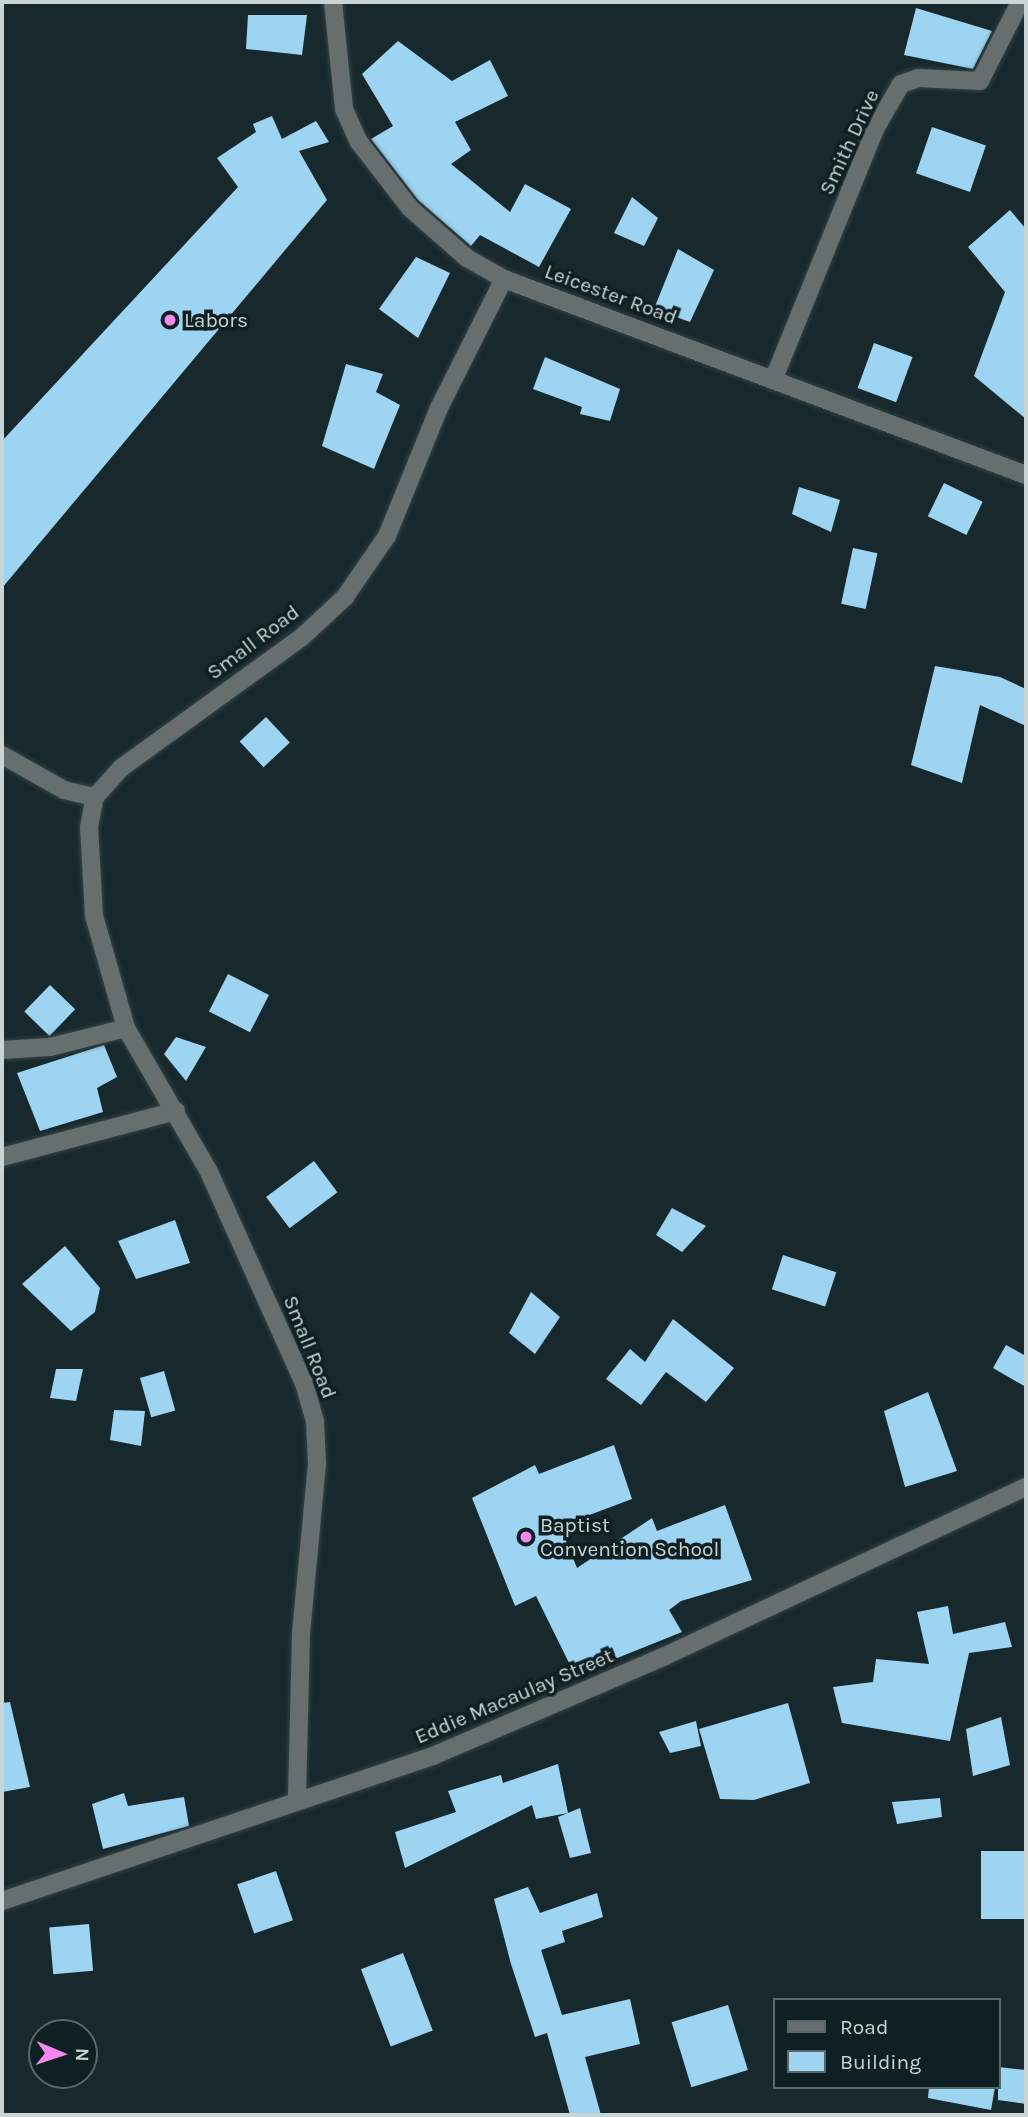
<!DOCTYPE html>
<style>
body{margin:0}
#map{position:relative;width:1028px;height:2117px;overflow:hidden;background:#17292c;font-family:Karla,sans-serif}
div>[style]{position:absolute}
.building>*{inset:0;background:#9cd4f1;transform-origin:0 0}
.roads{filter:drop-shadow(0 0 2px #334447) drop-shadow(0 0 2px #334447)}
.minor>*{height:18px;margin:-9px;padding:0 9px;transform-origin:9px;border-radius:9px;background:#666f6d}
.dots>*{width:19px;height:19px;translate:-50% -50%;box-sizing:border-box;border:4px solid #0e2022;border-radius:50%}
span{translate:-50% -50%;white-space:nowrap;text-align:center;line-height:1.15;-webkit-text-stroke:7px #0e2022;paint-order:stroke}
.street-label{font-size:21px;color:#c9d4d5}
.poi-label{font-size:21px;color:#c9d4d5}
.left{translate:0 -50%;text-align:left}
.frame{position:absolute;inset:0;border:4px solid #c9d4d5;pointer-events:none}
.legend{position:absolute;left:773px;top:1998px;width:228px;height:91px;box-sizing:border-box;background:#0e2022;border:2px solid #59686a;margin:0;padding:9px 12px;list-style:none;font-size:21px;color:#c9d4d5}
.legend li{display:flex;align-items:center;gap:14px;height:35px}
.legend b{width:35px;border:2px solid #59686a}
.north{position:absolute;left:28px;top:2019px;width:70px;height:70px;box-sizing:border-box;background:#0e2022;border:2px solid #59686a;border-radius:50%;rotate:92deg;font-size:19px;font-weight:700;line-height:28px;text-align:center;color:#c9d4d5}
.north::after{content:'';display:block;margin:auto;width:24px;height:32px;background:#f688ed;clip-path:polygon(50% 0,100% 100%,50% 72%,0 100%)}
</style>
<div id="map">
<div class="building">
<div style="clip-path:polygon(916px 8px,992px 31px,973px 69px,904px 55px)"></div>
<div style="clip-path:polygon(248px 15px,307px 15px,302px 55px,246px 49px)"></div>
<div style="clip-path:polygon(398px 41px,452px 81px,490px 60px,508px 96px,455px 122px,471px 150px,451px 164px,510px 212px,525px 184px,571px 209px,539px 267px,480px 235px,471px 246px,418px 200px,371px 139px,393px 126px,362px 74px)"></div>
<div style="clip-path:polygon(272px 116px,282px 139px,316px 121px,329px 142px,299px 151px,327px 200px,2px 588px,2px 441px,238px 187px,217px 158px,256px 132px,253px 124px)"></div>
<div style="left:932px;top:127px;width:57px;height:49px;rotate:19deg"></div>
<div style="clip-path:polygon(632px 197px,658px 218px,644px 246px,614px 233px)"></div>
<div style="clip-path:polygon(1010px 210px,1026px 229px,1026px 419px,974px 376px,1005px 292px,968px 247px)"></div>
<div style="clip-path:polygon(678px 249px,714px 270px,690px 322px,654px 309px)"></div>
<div style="clip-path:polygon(416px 257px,450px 273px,418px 338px,379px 309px)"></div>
<div style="left:874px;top:343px;width:41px;height:48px;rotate:20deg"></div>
<div style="clip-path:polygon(545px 357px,620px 389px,610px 421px,580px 414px,582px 407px,533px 389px)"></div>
<div style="clip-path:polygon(346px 364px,383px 374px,376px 392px,400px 405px,374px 469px,322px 446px)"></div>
<div style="left:944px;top:483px;width:43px;height:37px;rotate:26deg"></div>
<div style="clip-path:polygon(799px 487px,840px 500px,831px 532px,792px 514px)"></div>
<div style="left:853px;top:548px;width:25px;height:57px;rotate:12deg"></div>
<div style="clip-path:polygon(935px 666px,1000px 677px,1026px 689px,1026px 726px,980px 705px,962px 783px,911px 765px)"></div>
<div style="left:266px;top:717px;width:35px;height:36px;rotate:47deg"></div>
<div style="left:228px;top:974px;width:46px;height:42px;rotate:27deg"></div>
<div style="left:50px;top:985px;width:35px;height:37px;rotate:44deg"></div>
<div style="clip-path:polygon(176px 1037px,206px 1047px,186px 1081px,164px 1054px)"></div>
<div style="clip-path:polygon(104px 1045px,117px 1077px,97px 1088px,103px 1112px,40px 1131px,17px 1073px)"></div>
<div style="left:314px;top:1161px;width:39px;height:60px;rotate:53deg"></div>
<div style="clip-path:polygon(672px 1208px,706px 1226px,682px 1252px,656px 1235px)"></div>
<div style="clip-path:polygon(175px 1220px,190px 1263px,136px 1279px,118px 1241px)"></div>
<div style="clip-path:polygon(65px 1246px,100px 1288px,95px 1312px,71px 1331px,22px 1284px)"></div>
<div style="left:783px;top:1255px;width:56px;height:36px;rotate:18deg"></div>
<div style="clip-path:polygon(531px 1292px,560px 1317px,535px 1354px,509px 1333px)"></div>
<div style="clip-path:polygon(673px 1319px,734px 1368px,706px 1402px,666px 1372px,641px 1405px,606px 1379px,630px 1349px,645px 1362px)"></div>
<div style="clip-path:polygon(1006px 1345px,1026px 1356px,1026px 1387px,993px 1368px)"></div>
<div style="clip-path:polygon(56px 1369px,83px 1369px,76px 1401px,50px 1398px)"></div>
<div style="left:164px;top:1371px;width:41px;height:25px;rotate:74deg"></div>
<div style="clip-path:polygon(928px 1392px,957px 1471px,905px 1487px,884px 1411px)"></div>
<div style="clip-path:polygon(114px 1410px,145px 1411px,141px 1446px,110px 1440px)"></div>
<div style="clip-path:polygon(614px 1445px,632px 1499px,560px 1526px,577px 1568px,652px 1518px,657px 1531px,725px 1505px,752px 1580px,681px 1601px,669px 1610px,682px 1632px,575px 1675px,536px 1596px,515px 1606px,472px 1498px,535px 1465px,539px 1474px)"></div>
<div style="clip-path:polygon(948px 1606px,953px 1634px,1005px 1622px,1012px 1647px,969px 1653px,950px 1741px,842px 1723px,833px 1687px,873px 1682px,876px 1659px,929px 1664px,917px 1612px)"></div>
<div style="clip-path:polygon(10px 1702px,30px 1787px,2px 1792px,2px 1703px)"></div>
<div style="clip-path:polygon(788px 1703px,810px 1783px,754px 1800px,720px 1799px,699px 1729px)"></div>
<div style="clip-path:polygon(1001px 1717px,1010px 1765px,973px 1776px,966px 1729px)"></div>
<div style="clip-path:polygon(696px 1721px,701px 1746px,670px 1753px,659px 1732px)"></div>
<div style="clip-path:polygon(558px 1764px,568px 1813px,536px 1819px,532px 1805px,405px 1868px,395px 1832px,456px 1812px,448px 1791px,501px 1775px,503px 1783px)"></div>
<div style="clip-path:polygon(124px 1793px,128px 1806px,184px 1797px,189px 1826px,103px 1849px,92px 1804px)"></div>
<div style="clip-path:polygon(940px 1798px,942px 1817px,897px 1824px,892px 1802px)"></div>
<div style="clip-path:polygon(580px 1808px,591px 1853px,570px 1858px,558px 1817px)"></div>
<div style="left:981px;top:1851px;width:45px;height:68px"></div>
<div style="left:276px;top:1871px;width:52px;height:41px;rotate:71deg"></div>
<div style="clip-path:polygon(528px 1887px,540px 1913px,597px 1893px,603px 1917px,562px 1931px,565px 1942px,541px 1950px,562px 2015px,630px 1999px,640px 2044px,585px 2057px,601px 2115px,570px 2115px,547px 2033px,535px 2037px,511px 1964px,494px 1899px)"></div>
<div style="left:89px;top:1924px;width:47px;height:40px;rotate:85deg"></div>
<div style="left:403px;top:1953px;width:83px;height:45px;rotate:69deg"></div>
<div style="left:728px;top:2005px;width:68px;height:59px;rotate:73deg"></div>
<div style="clip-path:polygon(998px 2067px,1026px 2070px,1026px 2104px,998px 2100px)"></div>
<div style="clip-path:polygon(929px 2087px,995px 2087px,991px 2110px,928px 2098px)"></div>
</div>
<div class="roads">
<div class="minor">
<div style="left:333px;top:2px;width:108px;rotate:84.1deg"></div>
<div style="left:344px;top:109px;width:36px;rotate:66deg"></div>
<div style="left:359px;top:142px;width:83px;rotate:52.3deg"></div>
<div style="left:410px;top:208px;width:76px;rotate:41.3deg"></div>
<div style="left:467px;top:258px;width:43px;rotate:29.6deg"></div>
<div style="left:504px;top:279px;width:558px;rotate:20.58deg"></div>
<div style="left:774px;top:378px;width:269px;rotate:-67.9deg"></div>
<div style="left:875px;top:129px;width:52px;rotate:-60deg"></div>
<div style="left:901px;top:84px;width:18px;rotate:-19deg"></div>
<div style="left:918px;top:78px;width:62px;rotate:2.8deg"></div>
<div style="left:980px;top:81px;width:89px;rotate:-63.1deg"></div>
<div style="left:2px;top:755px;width:71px;rotate:29.4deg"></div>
<div style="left:64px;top:790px;width:32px;rotate:13deg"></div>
<div style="left:126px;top:1028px;width:116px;rotate:-105.9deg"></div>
<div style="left:94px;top:916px;width:89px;rotate:-93.2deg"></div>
<div style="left:89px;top:827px;width:31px;rotate:-79deg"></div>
<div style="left:95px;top:797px;width:39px;rotate:-48deg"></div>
<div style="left:121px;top:768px;width:223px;rotate:-35.9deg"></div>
<div style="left:302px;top:637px;width:59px;rotate:-42.9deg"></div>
<div style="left:345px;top:597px;width:74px;rotate:-55.5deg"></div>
<div style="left:387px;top:536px;width:138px;rotate:-67.9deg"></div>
<div style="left:439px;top:408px;width:144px;rotate:-63.3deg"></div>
<div style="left:2px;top:1050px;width:48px;rotate:-3.6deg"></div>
<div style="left:50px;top:1047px;width:78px;rotate:-14deg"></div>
<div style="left:126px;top:1028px;width:166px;rotate:60deg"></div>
<div style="left:209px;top:1172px;width:231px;rotate:65.8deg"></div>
<div style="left:304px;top:1383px;width:40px;rotate:74deg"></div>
<div style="left:315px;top:1421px;width:43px;rotate:87.3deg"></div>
<div style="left:317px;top:1464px;width:171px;rotate:95.4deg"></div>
<div style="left:301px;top:1634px;width:166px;rotate:91.4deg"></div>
<div style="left:2px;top:1157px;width:180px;rotate:-14.8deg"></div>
<div style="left:2px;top:1901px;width:455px;rotate:-18.6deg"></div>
<div style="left:433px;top:1756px;width:253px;rotate:-23.3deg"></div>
<div style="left:665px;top:1656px;width:399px;rotate:-25.1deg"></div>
</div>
</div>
<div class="dots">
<div style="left:170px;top:320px;background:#f688ed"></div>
<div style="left:526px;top:1537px;background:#f688ed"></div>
</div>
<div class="street-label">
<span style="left:849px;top:142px;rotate:-65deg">Smith Drive</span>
<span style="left:611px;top:294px;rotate:20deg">Leicester Road</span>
<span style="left:253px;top:642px;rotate:-37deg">Small Road</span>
<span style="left:310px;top:1347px;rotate:68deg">Small Road</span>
<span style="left:514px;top:1696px;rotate:-23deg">Eddie Macaulay Street</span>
</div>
<div class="poi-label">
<span class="left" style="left:184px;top:320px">Labors</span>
<span class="left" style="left:540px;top:1537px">Baptist<br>Convention School</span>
</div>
<div class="frame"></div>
<ul class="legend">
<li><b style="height:9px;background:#666f6d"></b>Road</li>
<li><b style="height:19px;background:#9cd4f1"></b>Building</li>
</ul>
<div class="north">N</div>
</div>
